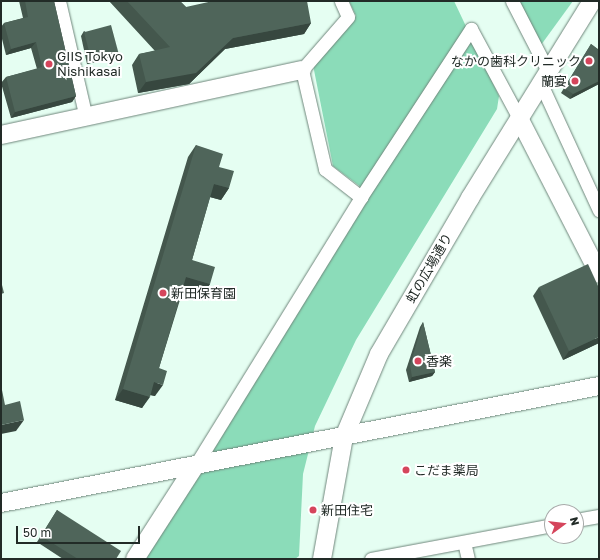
<!DOCTYPE html>
<meta charset="utf-8">
<style>
body{margin:0}
#map{position:relative;width:600px;height:560px;overflow:hidden;background:#e5fef2;font-family:"Golos Text","Noto Sans JP",sans-serif}
div>[style]{position:absolute}
.green>*{inset:0;background:#8bdcb9}
.roads{filter:drop-shadow(0 0 1px #6f867b) drop-shadow(0 0 1px #6f867b)}
.street>*{height:13px;margin:-6.5px;padding:0 6.5px;transform-origin:6.5px;border-radius:6.5px;background:#fff}
.secondary>*{height:18px;margin:-9px;padding:0 9px;transform-origin:9px;border-radius:9px;background:#fff}
.wall>*{inset:0;background:#44574d}
.shaded-wall>*{inset:0;background:#37473f}
.building>*{inset:0;background:#4f655a;transform-origin:0 0}
.dots>*{width:11px;height:11px;translate:-50% -50%;box-sizing:border-box;border:2px solid #fff;border-radius:50%}
span{translate:-50% -50%;white-space:nowrap;text-align:center;line-height:1.15;-webkit-text-stroke:4px #fff;paint-order:stroke}
.poi-label{font-size:13px;color:#222b27}
.left{translate:0 -50%;text-align:left}
.right{translate:-100% -50%;text-align:right}
.street-label{font-size:13px;color:#222b27}
.frame{position:absolute;inset:0;border:2px solid #222b27;pointer-events:none}
.north{position:absolute;left:544px;top:504px;width:40px;height:40px;box-sizing:border-box;background:#fff;border:1px solid #a7aaa9;border-radius:50%;rotate:75deg;font-size:11px;font-weight:700;line-height:16px;text-align:center;color:#222b27}
.north::after{content:'';display:block;margin:auto;width:14px;height:18px;background:#d5455c;clip-path:polygon(50% 0,100% 100%,50% 72%,0 100%)}
.scale{position:absolute;left:16px;top:526px;width:124px;height:18px;box-sizing:border-box;border:2px solid #222b27;border-top:0;padding-left:5px;font-size:12px;line-height:14px;white-space:nowrap;color:#222b27;-webkit-text-stroke:3px #fff;paint-order:stroke}
</style>
<div id="map">
<div class="green">
<div style="clip-path:polygon(349px 1px,454px 1px,499px 96px,497px 109px,356px 340px,315px 426px,303px 474px,299px 556px,295px 559px,142px 559px,366px 191px,333px 166px,313px 65px,356px 16px)"></div>
<div style="clip-path:polygon(512px 1px,573px 1px,541px 45px)"></div>
</div>
<div class="roads">
<div class="street">
<div style="left:59px;top:1px;width:120px;rotate:77deg"></div>
<div style="left:341px;top:1px;width:17px;rotate:66deg"></div>
<div style="left:348px;top:17px;width:70px;rotate:131deg"></div>
<div style="left:302px;top:70px;width:102px;rotate:76.9deg"></div>
<div style="left:325px;top:169px;width:46px;rotate:37.9deg"></div>
<div style="left:512px;top:1px;width:79px;rotate:62.8deg"></div>
<div style="left:541px;top:84px;width:139px;rotate:65.3deg"></div>
<div style="left:195px;top:466px;width:316px;rotate:-58.3deg"></div>
<div style="left:361px;top:197px;width:201px;rotate:-56.8deg"></div>
<div style="left:471px;top:29px;width:103px;rotate:61.7deg"></div>
<div style="left:576px;top:520px;width:23px;rotate:-10deg"></div>
<div style="left:464px;top:542px;width:17px;rotate:77deg"></div>
<div style="left:371px;top:559px;width:184px;rotate:-10.6deg"></div>
</div>
<div class="secondary">
<div style="left:520px;top:120px;width:173px;rotate:62.8deg"></div>
<div style="left:1px;top:135px;width:308px;rotate:-12.2deg"></div>
<div style="left:1px;top:503px;width:609px;rotate:-11.07deg"></div>
<div style="left:135px;top:559px;width:111px;rotate:-57.2deg"></div>
<div style="left:322px;top:559px;width:124px;rotate:-79.8deg"></div>
<div style="left:344px;top:437px;width:90px;rotate:-67.1deg"></div>
<div style="left:379px;top:354px;width:181px;rotate:-59.7deg"></div>
<div style="left:470px;top:198px;width:232px;rotate:-58.2deg"></div>
</div>
</div>
<div class="wall">
<div style="clip-path:polygon(19px 1px,54px 1px,76px 96px,72px 102px,11px 118px,1px 83px,6px 77px,37px 69px,31px 48px,6px 55px,1px 35px,1px 27px,4px 23px,23px 18px)"></div>
<div style="clip-path:polygon(109px 1px,180px 1px,186px 7px,311px 23px,304px 34px,225px 49px,189px 84px,138px 93px,132px 65px,139px 54px,155px 51px)"></div>
<div style="clip-path:polygon(84px 31px,118px 52px,115px 57px,87px 64px,81px 36px)"></div>
<div style="clip-path:polygon(591px 44px,599px 50px,599px 84px,570px 99px,561px 93px)"></div>
<div style="clip-path:polygon(196px 145px,229px 188px,221px 200px,210px 197px,192px 260px,210px 284px,202px 296px,183px 290px,159px 368px,155px 396px,150px 395px,142px 408px,115px 400px,188px 157px)"></div>
<div style="clip-path:polygon(539px 287px,599px 343px,563px 360px,533px 296px)"></div>
<div style="clip-path:polygon(423px 322px,435px 372px,432px 376px,409px 382px,406px 370px,420px 327px)"></div>
<div style="clip-path:polygon(57px 510px,116px 559px,63px 559px,37px 542px)"></div>
</div>
<div class="shaded-wall">
<div style="clip-path:polygon(311px 23px,304px 34px,225px 49px,189px 84px,138px 93px,146px 82px,233px 38px)"></div>
<div style="clip-path:polygon(36px 42px,31px 48px,6px 55px,11px 49px)"></div>
<div style="clip-path:polygon(118px 52px,115px 57px,87px 64px,90px 60px)"></div>
<div style="clip-path:polygon(599px 81px,599px 84px,570px 99px,573px 94px)"></div>
<div style="clip-path:polygon(76px 96px,72px 102px,11px 118px,15px 112px)"></div>
<div style="clip-path:polygon(214px 184px,229px 188px,221px 200px,206px 196px)"></div>
<div style="clip-path:polygon(186px 277px,210px 284px,202px 296px,179px 289px)"></div>
<div style="clip-path:polygon(599px 337px,599px 343px,563px 360px,569px 351px)"></div>
<div style="clip-path:polygon(435px 372px,432px 376px,409px 382px,412px 377px)"></div>
<div style="clip-path:polygon(154px 382px,163px 385px,155px 396px,146px 394px)"></div>
<div style="clip-path:polygon(123px 389px,150px 397px,142px 408px,115px 400px)"></div>
<div style="clip-path:polygon(24px 420px,16px 431px,1px 434px,1px 425px)"></div>
</div>
<div class="building">
<div style="clip-path:polygon(25px 1px,54px 1px,76px 96px,15px 112px,6px 77px,42px 67px,36px 42px,11px 49px,4px 23px,28px 17px)"></div>
<div style="clip-path:polygon(127px 1px,180px 1px,186px 7px,213px 1px,307px 1px,311px 23px,233px 38px,196px 73px,146px 82px,139px 54px,170px 47px)"></div>
<div style="left:111px;top:25px;width:28px;height:28px;rotate:75deg"></div>
<div style="clip-path:polygon(591px 44px,599px 50px,599px 81px,573px 94px,564px 88px)"></div>
<div style="clip-path:polygon(196px 145px,223px 154px,219px 167px,234px 171px,229px 188px,214px 184px,192px 260px,215px 267px,210px 284px,186px 277px,159px 368px,167px 371px,163px 385px,154px 382px,150px 397px,123px 389px)"></div>
<div style="clip-path:polygon(588px 264px,599px 288px,599px 337px,569px 351px,539px 287px)"></div>
<div style="clip-path:polygon(1px 281px,4px 293px,1px 294px)"></div>
<div style="clip-path:polygon(423px 322px,435px 372px,412px 377px,410px 365px)"></div>
<div style="clip-path:polygon(1px 385px,5px 405px,20px 401px,24px 420px,1px 425px)"></div>
<div style="clip-path:polygon(57px 510px,121px 551px,116px 559px,78px 559px,41px 536px)"></div>
</div>
<div class="dots">
<div style="left:589px;top:61px;background:#d5455c"></div>
<div style="left:49px;top:64px;background:#d5455c"></div>
<div style="left:575px;top:81px;background:#d5455c"></div>
<div style="left:163px;top:293px;background:#d5455c"></div>
<div style="left:418px;top:361px;background:#d5455c"></div>
<div style="left:406px;top:470px;background:#d5455c"></div>
<div style="left:313px;top:510px;background:#d5455c"></div>
</div>
<div class="poi-label">
<span class="left" style="left:57px;top:64px">GIIS Tokyo<br>Nishikasai</span>
<span class="right" style="left:581px;top:61px">なかの歯科クリニック</span>
<span class="right" style="left:567px;top:81px">蘭宴</span>
<span class="left" style="left:171px;top:293px">新田保育園</span>
<span class="left" style="left:426px;top:361px">香楽</span>
<span class="left" style="left:414px;top:470px">こだま薬局</span>
<span class="left" style="left:321px;top:510px">新田住宅</span>
</div>
<div class="street-label">
<span style="left:429px;top:268px;rotate:-60deg">虹の広場通り</span>
</div>
<div class="frame"></div>
<div class="north">N</div>
<div class="scale">50 m</div>
</div>
